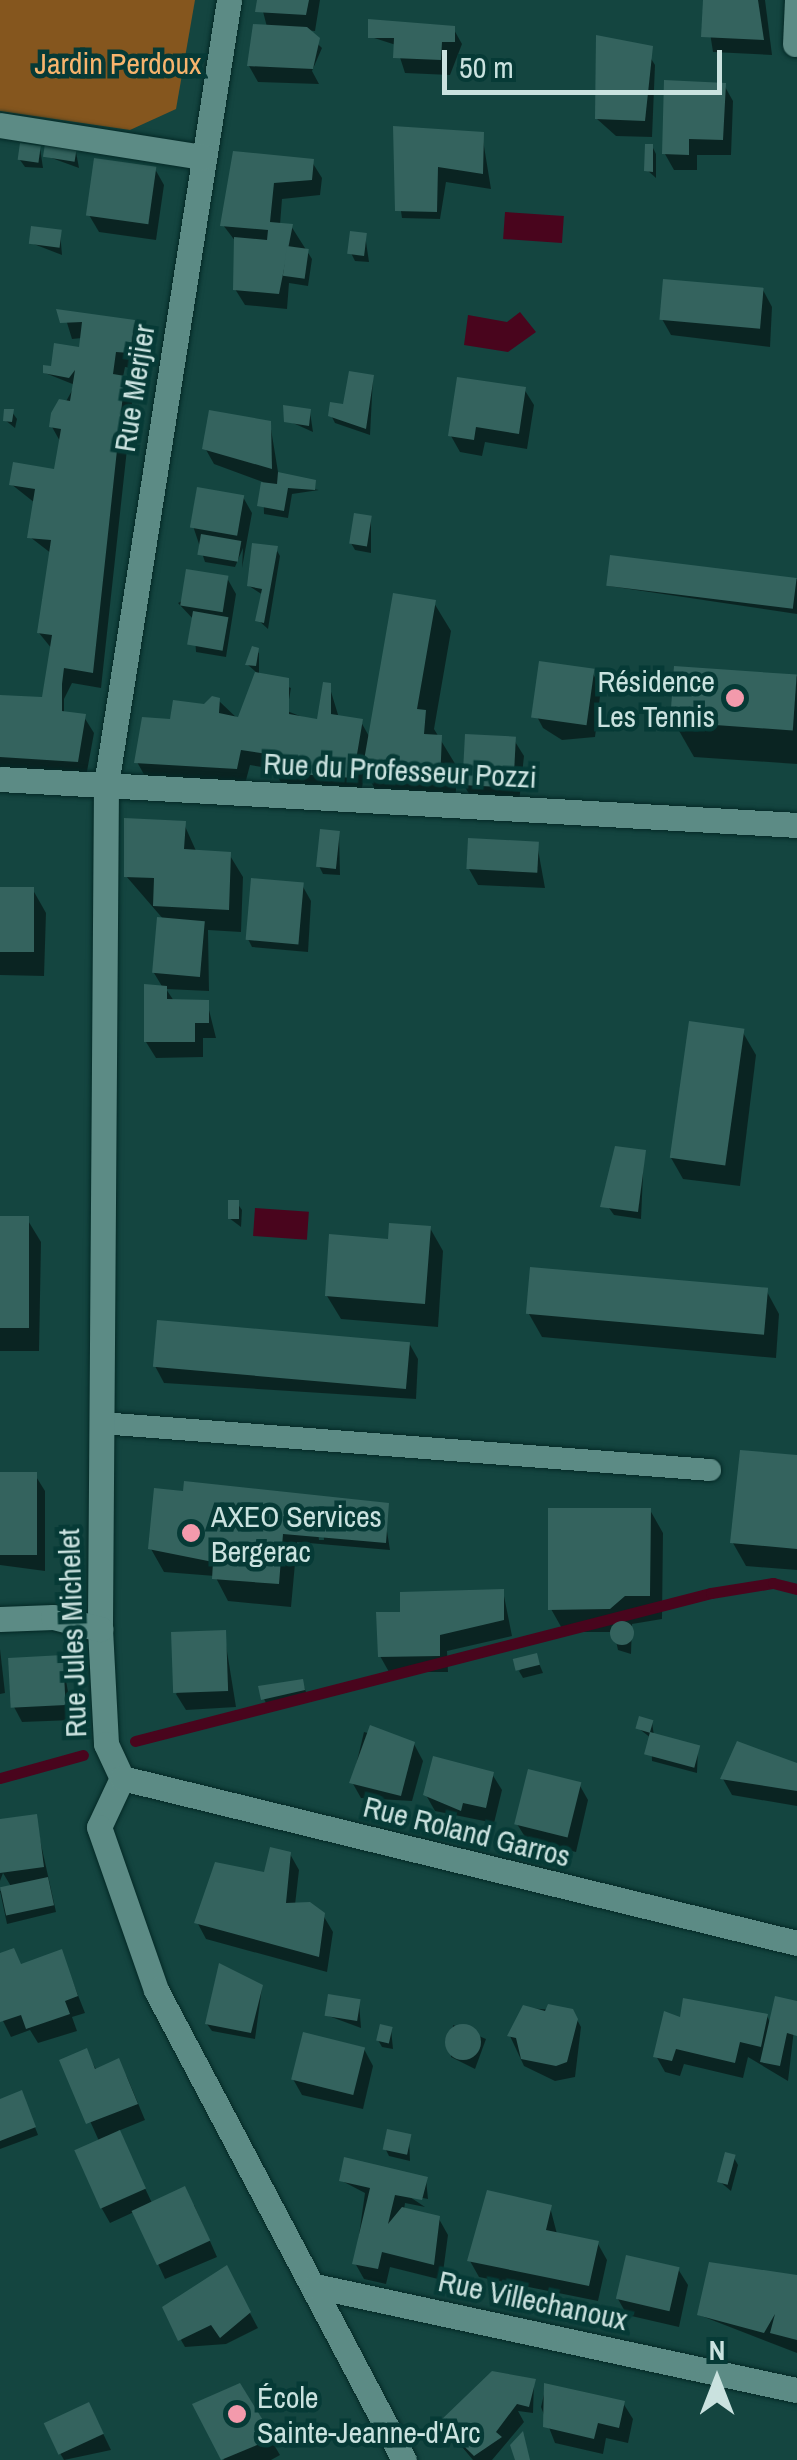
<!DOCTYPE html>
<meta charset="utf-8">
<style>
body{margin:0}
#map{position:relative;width:797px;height:2460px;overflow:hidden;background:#144540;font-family:"Archivo Narrow",sans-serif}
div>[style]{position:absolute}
.green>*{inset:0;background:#85561e}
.water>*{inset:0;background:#49051d;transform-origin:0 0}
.shadow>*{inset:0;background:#0007}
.stream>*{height:11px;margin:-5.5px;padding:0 5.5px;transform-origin:5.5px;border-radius:5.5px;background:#49051d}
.building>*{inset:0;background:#34635e;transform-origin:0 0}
.round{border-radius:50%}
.roads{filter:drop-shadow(0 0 2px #042926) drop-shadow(0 0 2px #042926)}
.lane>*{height:22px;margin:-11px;padding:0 11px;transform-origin:11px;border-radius:11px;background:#5c8b85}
.street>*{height:25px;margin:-12.5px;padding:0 12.5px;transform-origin:12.5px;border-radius:12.5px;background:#5c8b85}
.dots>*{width:28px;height:28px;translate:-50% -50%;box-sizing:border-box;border:5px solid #063a36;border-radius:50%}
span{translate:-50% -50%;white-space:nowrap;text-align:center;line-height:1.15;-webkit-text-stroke:9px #063a36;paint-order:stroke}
.park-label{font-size:30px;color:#f7b46d}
.street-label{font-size:30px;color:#cae2df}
.poi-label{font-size:30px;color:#cae2df}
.right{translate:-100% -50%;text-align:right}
.left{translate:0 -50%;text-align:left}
.north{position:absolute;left:667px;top:2330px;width:100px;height:100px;-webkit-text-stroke:8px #063a36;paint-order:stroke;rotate:0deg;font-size:28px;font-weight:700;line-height:40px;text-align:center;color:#cae2df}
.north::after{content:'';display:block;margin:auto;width:35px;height:45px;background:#cae2df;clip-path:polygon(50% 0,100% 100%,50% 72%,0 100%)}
.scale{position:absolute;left:442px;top:50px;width:280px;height:45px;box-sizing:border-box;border:5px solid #cae2df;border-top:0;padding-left:12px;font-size:30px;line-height:35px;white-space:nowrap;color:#cae2df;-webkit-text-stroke:8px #063a36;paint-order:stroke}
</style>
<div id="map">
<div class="green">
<div style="clip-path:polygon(0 0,195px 0,176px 109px,130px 130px,0 111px)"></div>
</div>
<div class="water">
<div style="left:505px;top:212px;width:59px;height:27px;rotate:4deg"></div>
<div style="clip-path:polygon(520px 312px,536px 332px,508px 352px,464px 345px,468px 315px,507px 322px)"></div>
<div style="left:255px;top:1208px;width:54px;height:28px;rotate:4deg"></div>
</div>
<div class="shadow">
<div style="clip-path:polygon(260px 0,320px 0,315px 31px,303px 30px,322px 48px,312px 71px,319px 84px,258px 82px,249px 66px,267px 27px)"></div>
<div style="clip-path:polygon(705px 0,765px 0,772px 55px,713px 52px)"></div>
<div style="clip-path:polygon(453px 28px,462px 44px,450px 75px,405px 73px,396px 45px,371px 37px)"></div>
<div style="clip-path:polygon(645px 49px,655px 65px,652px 137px,616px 136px,597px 119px)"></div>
<div style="clip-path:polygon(724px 85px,733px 101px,731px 155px,697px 155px,697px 170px,674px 170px,665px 154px)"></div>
<div style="clip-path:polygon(482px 134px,491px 189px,446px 182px,440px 219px,402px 218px,398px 191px)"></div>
<div style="clip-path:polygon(652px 146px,656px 154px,656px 178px,647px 170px)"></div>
<div style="clip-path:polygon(40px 148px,43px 168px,25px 167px,20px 160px)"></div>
<div style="clip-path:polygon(76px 152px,79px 168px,46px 156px)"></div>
<div style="clip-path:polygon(235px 154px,312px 162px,322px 178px,320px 195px,282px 199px,280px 225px,291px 226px,312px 259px,308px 286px,289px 283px,287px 309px,245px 305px,235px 289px,236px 242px,223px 225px)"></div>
<div style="clip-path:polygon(155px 169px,164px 185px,156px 240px,99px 232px,89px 215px)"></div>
<div style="clip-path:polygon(60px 232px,62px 255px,31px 243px)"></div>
<div style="clip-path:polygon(365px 235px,369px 262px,355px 261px,351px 253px)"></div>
<div style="clip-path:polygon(763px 290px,772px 307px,770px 347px,671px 335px,662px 319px)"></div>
<div style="clip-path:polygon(64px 313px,133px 323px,142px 339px,138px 369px,125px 367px,123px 377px,133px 394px,101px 688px,72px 683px,64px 699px,64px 714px,84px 717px,94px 733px,86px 777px,0 779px,0 697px,44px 705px,52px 649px,39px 633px,52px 554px,30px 537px,35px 503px,11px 484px,56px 472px,61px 443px,52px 427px,75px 385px,45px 373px,81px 349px,82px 338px,72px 339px)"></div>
<div style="clip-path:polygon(373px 377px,370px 435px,335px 423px,331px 415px)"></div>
<div style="clip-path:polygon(524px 389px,534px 405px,527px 449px,485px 442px,482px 456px,460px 452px,451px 436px)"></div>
<div style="clip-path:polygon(12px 412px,17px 419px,15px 428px,5px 420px)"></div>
<div style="clip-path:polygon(310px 412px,313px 432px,284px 419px)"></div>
<div style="clip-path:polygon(270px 423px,280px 484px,319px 490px,292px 494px,288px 518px,264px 514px,263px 482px,214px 464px,205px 448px)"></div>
<div style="clip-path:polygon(243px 497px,252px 513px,242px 568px,243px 548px,235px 567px,205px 562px,193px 526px)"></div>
<div style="clip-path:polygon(371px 518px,371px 553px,355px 550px,351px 543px)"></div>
<div style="clip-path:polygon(276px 549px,280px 556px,268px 629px,258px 620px,263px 595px,249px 586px)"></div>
<div style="clip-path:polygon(227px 578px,236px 594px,226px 657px,196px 652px,194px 620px,178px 603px)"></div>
<div style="clip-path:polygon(797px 579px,797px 614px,609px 586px)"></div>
<div style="clip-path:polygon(434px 603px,451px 631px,434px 729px,457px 767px,455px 811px,381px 800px,365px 771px,361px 793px,283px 787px,274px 769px,250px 765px,245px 784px,146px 778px,137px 762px,172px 721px,219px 701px,239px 720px,257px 673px,248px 665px,259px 652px,259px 675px,291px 688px,287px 711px,318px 723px,329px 685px,339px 718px,361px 722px,370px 738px)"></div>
<div style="clip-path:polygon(592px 672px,601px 688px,595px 737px,562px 740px,543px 728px,534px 711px)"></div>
<div style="clip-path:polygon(797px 676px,797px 764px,694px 757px,674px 722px)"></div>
<div style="clip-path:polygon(514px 740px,524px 756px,519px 803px,473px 800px,463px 784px)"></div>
<div style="clip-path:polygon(184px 824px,197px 853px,229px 854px,243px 877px,241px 932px,208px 930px,209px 991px,166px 989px,174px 1001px,207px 1002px,216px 1038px,203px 1038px,203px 1057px,156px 1058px,146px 1042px,163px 988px,154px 973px,164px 920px,126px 876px)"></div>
<div style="clip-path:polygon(339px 833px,340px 875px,323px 874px,319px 866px)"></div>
<div style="clip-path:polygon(537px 844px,545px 888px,478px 885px,469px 869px)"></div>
<div style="clip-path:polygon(302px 885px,311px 901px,308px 952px,252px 947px,248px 939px)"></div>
<div style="clip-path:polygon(0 889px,33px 890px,46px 913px,44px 976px,0 975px)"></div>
<div style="clip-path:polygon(742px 1031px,756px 1055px,740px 1186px,683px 1179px,670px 1156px)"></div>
<div style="clip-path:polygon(644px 1152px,641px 1219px,614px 1215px,609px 1208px)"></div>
<div style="clip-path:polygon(237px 1203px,242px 1210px,241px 1227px,229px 1218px)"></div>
<div style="clip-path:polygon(0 1219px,27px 1219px,41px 1242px,39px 1351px,0 1351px)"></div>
<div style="clip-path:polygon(430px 1228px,443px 1251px,438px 1327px,341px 1319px,327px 1296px,390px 1242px)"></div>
<div style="clip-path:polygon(766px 1290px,779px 1314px,776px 1358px,542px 1337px,529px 1314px)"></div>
<div style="clip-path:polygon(409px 1343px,418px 1359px,416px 1399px,164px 1383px,155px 1366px)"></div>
<div style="clip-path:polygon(797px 1457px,797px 1570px,746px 1566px,733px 1543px)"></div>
<div style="clip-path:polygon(0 1474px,35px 1475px,45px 1491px,45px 1571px,0 1565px)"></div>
<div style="clip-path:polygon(evenodd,383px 1506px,390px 1550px,297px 1542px,291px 1607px,228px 1601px,215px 1576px,164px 1572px,151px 1549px,383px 1506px,317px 1519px,322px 1519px,324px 1540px,319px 1540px,317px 1519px)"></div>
<div style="clip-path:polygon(650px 1510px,663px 1533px,662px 1619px,632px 1624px,631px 1654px,618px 1650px,614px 1632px,564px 1632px,551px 1609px)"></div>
<div style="clip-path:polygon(503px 1591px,512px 1636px,447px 1651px,448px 1672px,389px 1672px,380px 1656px,403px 1614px)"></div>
<div style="clip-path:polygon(224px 1633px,236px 1707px,186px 1710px,176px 1694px)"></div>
<div style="clip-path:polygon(0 1649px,5px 1693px,0 1694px)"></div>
<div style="clip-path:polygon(536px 1656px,543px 1673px,523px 1678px,519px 1671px)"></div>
<div style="clip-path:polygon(62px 1658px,73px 1720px,22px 1722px,13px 1705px)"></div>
<div style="clip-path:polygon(302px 1682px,308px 1697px,268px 1707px,264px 1699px)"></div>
<div style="clip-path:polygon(652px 1722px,654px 1736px,698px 1747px,697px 1773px,652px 1761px,651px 1738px,638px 1728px)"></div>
<div style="clip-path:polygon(364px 1732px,414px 1744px,423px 1761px,412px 1801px,361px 1798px,352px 1782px)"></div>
<div style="clip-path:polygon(797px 1764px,797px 1806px,732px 1795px,723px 1779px)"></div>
<div style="clip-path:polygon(492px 1774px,502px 1790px,494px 1823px,435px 1811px,426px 1795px)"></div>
<div style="clip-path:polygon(579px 1784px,588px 1800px,576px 1852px,527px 1840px,517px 1824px)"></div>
<div style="clip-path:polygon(35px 1817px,56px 1912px,7px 1924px,0 1891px,12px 1888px,3px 1873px,0 1881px,0 1821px)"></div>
<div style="clip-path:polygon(290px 1854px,299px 1870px,295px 1905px,323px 1915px,333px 1932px,327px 1972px,206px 1939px,197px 1922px)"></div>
<div style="clip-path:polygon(61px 1952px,85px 2013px,72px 2017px,77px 2031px,38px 2043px,30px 2030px,11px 2037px,0 2015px,0 1956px,22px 1966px)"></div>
<div style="clip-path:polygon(262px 1987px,255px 2039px,212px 2031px,207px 2024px)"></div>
<div style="clip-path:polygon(359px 2002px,361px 2028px,326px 2015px)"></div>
<div style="clip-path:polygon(797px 2004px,788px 2081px,748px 2057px,743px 2078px,684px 2064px,680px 2076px,665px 2072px,656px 2056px,682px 2020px,767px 2016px,771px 2024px)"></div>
<div style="clip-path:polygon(525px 2008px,572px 2011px,581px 2027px,575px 2077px,555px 2081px,524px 2066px,510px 2036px)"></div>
<div style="clip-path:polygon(453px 2025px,486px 2039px,475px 2069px,451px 2057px)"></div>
<div style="clip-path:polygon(391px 2029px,393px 2049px,382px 2047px,378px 2040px)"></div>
<div style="clip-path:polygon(364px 2049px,373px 2066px,363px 2109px,302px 2095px,293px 2079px)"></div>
<div style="clip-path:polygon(86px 2052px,97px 2071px,118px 2062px,127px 2077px,145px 2120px,118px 2131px,152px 2203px,194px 2205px,217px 2257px,165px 2279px,134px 2212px,110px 2223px,101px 2207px,99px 2141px,63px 2061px)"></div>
<div style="clip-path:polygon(0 2101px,25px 2101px,38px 2135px,0 2149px)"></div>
<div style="clip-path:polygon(409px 2136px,410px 2161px,389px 2156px,385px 2148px)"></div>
<div style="clip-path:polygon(734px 2158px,738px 2165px,731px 2191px,719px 2181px)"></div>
<div style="clip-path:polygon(426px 2179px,428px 2199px,407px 2195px,425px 2207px,405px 2203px,404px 2210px,439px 2219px,448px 2235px,442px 2280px,390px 2267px,386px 2284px,364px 2279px,355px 2263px,365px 2193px,342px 2181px)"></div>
<div style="clip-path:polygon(550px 2207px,557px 2234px,598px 2244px,607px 2260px,598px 2301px,479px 2277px,470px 2261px)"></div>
<div style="clip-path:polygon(226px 2269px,258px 2328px,226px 2344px,185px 2347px,181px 2340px)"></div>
<div style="clip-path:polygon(678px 2269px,688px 2285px,679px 2327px,627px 2315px,618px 2299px)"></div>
<div style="clip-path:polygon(797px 2278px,797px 2353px,699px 2315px)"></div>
<div style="clip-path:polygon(534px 2381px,533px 2413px,518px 2411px,524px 2422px,492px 2460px,473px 2460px,442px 2423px)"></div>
<div style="clip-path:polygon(239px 2386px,280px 2455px,271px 2460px,224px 2460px,195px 2406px)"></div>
<div style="clip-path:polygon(546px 2386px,623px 2403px,633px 2419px,628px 2443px,606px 2438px,603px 2454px,555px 2443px,541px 2407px)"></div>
<div style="clip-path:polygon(97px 2421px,111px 2450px,64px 2460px,60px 2453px)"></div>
</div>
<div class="stream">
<div style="left:135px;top:1741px;width:595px;rotate:-14.41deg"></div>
<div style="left:711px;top:1593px;width:63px;rotate:-9.2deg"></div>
<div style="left:773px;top:1583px;width:25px;rotate:14deg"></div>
<div style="left:0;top:1778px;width:86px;rotate:-15.5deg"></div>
</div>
<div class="building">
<div style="clip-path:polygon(257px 0,309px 0,306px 15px,255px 12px)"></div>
<div style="clip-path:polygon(703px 0,758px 0,764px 40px,701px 37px)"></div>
<div style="clip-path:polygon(368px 19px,455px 26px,455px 42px,442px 42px,441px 60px,393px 58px,394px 38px,368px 38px)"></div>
<div style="clip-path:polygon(253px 24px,307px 27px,320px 38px,313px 69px,247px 66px)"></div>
<div style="clip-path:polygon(596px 35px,653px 46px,645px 121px,595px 119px)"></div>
<div style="clip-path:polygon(664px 80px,726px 83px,723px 140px,689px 139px,689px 155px,662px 154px)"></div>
<div style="clip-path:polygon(393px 126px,484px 132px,483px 174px,438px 167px,437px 212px,395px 211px)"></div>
<div style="left:20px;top:143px;width:21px;height:17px;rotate:8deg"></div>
<div style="left:45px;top:144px;width:32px;height:13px;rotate:9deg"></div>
<div style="clip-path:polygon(645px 144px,653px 144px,653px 172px,644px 171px)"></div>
<div style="clip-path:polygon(233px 151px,314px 159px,312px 180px,274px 183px,270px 222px,293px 224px,279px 294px,233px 290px,234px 237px,267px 240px,268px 230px,220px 226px)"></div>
<div style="left:94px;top:158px;width:63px;height:58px;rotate:8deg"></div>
<div style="left:31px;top:226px;width:31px;height:18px;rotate:7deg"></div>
<div style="left:350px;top:231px;width:17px;height:23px;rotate:7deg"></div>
<div style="left:287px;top:246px;width:22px;height:30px;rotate:8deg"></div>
<div style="left:663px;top:279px;width:101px;height:41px;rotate:5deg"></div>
<div style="clip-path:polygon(56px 309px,135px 320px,130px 353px,116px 352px,113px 374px,125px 376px,93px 673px,64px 668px,62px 684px,62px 711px,86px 714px,78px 762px,0 757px,0 695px,42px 697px,52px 635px,37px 633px,51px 540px,27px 538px,35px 489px,9px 485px,13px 462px,54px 469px,61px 429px,49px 427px,51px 413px,59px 399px,70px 401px,75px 370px,69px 378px,43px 373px,43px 365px,51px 366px,54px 343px,79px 347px,82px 322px,60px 323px)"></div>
<div style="clip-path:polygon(349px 371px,374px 375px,366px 429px,328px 416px,330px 402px,343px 404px)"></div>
<div style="clip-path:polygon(457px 377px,526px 387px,519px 434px,476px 427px,474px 440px,448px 436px)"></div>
<div style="clip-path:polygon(283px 405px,311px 409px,309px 426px,284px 422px)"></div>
<div style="clip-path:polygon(4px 409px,14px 409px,12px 422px,3px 421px)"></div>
<div style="clip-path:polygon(209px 410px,271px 421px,272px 469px,202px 449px)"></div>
<div style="clip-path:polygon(278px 472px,316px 480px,315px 490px,288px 488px,284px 511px,257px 506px,261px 482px,277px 484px)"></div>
<div style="left:197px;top:487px;width:48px;height:41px;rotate:10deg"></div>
<div style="left:354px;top:513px;width:18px;height:31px;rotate:9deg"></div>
<div style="left:201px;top:534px;width:41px;height:21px;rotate:10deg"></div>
<div style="clip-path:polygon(252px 543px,278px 546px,264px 623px,255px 621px,262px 589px,247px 586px)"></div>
<div style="left:610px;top:555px;width:188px;height:31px;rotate:7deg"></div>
<div style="left:186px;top:569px;width:43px;height:37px;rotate:9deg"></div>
<div style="clip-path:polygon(393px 593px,436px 600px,417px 709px,426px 710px,424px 734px,442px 735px,440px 783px,362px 772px)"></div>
<div style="left:193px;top:611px;width:36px;height:34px;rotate:10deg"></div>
<div style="clip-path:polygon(252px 646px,259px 648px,256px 666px,245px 665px)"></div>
<div style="left:539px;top:661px;width:56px;height:57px;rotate:8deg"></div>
<div style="left:674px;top:666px;width:123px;height:56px;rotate:4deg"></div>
<div style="clip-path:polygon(255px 672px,289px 678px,289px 714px,317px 719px,323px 682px,331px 683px,331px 714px,363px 719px,353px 778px,271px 772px,274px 755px,241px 750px,237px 769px,134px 763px,142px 717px,170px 719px,173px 700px,204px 704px,212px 696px,220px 698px,219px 713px,238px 717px)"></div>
<div style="left:465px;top:734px;width:51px;height:51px;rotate:3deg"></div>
<div style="clip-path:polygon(124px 818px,186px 821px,184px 849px,231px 852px,229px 910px,153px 906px,154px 878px,124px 877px)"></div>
<div style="left:320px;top:829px;width:20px;height:38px;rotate:6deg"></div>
<div style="left:468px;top:838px;width:71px;height:31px;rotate:3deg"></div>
<div style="left:251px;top:878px;width:53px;height:62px;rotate:5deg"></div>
<div style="left:0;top:887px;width:34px;height:65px"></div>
<div style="left:157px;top:917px;width:48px;height:56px;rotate:5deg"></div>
<div style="clip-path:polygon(144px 984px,167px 986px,167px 999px,209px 1000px,209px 1023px,195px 1023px,195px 1042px,144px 1042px)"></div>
<div style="left:689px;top:1021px;width:56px;height:138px;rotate:8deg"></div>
<div style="clip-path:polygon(615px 1146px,646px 1150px,638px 1212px,600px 1207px)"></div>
<div style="left:228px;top:1200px;width:11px;height:19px"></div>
<div style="left:0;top:1216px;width:29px;height:112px"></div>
<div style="clip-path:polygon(389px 1223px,431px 1226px,425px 1304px,325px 1296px,329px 1234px,388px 1239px)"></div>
<div style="left:530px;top:1267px;width:239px;height:47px;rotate:5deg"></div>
<div style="left:157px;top:1320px;width:254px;height:47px;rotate:5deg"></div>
<div style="clip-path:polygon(740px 1450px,797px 1455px,797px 1549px,730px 1543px)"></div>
<div style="left:0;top:1472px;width:37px;height:83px"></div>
<div style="clip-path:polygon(184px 1481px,389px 1503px,386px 1543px,283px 1534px,279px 1584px,212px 1579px,213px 1562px,148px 1549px,154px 1488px,183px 1491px)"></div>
<div style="clip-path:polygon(548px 1508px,651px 1508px,650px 1596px,625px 1596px,610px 1609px,548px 1610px)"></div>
<div style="clip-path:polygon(504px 1589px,504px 1620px,440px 1635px,440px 1656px,378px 1657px,376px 1612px,400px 1612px,400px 1592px)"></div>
<div class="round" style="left:610px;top:1621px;width:24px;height:24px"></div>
<div style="left:226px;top:1630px;width:61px;height:55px;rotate:88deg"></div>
<div style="left:537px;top:1653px;width:12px;height:25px;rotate:76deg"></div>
<div style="left:63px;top:1655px;width:50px;height:55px;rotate:87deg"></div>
<div style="clip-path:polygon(303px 1679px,305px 1690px,261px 1700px,258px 1686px)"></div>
<div style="left:639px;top:1716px;width:15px;height:13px;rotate:16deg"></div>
<div style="clip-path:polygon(370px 1725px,415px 1742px,401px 1796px,349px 1783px)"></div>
<div style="left:650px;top:1732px;width:52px;height:23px;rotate:15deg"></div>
<div style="clip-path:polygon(737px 1741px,797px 1763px,797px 1791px,720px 1779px)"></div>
<div style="clip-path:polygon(433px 1756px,494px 1772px,486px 1808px,463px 1803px,461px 1811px,423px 1795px)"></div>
<div style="left:528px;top:1769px;width:55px;height:57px;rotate:14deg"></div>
<div style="clip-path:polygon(37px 1814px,44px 1867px,0 1873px,0 1819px)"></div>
<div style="clip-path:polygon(270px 1847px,291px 1852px,286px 1903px,310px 1902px,325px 1913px,319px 1957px,194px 1923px,215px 1862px,264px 1872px)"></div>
<div style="left:48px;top:1877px;width:29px;height:49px;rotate:78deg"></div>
<div style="clip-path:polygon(14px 1948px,21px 1964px,62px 1949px,78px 1996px,65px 2001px,70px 2014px,26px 2029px,21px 2015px,0 2022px,0 1953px)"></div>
<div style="clip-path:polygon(219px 1963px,263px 1985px,251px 2033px,205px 2024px)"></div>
<div style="left:328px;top:1994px;width:33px;height:22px;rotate:9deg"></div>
<div style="clip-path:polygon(775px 1996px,797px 2001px,797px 2036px,787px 2033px,780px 2066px,760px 2062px)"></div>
<div style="clip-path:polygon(683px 1998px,768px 2014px,761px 2047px,740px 2042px,735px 2063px,676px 2049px,672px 2061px,653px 2057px,664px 2011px,680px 2017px)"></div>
<div style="clip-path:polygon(548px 2004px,573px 2009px,578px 2019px,567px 2062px,556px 2066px,521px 2059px,516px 2038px,507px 2036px,523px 2005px,545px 2011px)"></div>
<div class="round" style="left:445px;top:2024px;width:36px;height:36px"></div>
<div style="left:380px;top:2024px;width:13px;height:17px;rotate:13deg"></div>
<div style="left:303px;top:2032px;width:64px;height:49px;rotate:14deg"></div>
<div style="clip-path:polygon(87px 2048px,95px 2069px,119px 2058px,138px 2104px,86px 2124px,59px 2060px)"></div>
<div style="clip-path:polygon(22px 2090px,36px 2127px,0 2141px,0 2099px)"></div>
<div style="left:387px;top:2129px;width:25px;height:21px;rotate:12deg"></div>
<div style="left:120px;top:2130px;width:64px;height:50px;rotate:66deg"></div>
<div style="left:725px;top:2152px;width:11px;height:31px;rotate:15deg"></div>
<div style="clip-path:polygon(344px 2157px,428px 2177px,422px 2200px,395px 2195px,388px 2224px,402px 2207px,440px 2216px,434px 2265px,382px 2252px,378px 2269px,352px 2264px,370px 2188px,339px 2181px)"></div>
<div style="left:185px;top:2186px;width:60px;height:59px;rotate:65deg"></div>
<div style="clip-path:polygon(487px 2190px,552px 2205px,546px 2230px,599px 2241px,589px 2286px,467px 2261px)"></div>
<div style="left:626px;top:2255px;width:55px;height:45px;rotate:13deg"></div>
<div style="clip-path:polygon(709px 2262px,797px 2275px,797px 2340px,770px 2333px,775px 2314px,764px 2333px,697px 2315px)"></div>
<div style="clip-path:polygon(227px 2265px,251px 2312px,220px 2338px,211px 2325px,178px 2341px,162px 2307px)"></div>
<div style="clip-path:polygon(492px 2371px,536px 2379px,529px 2407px,517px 2404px,496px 2432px,502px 2437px,474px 2456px,439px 2422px)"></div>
<div style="clip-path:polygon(240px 2383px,274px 2438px,221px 2460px,192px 2404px)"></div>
<div style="clip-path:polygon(544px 2383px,625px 2401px,619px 2428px,598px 2423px,594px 2439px,543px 2427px)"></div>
<div style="left:89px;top:2402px;width:35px;height:50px;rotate:65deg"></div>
<div style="clip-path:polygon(523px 2431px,530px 2460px,515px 2460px,510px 2445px)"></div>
</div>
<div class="roads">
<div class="lane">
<div style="left:101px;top:1423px;width:611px;rotate:4.41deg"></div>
</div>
<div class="street">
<div style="left:229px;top:0;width:795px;rotate:98.91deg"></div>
<div style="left:106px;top:785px;width:844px;rotate:90.41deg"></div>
<div style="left:100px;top:1629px;width:115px;rotate:87deg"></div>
<div style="left:106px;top:1744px;width:38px;rotate:65deg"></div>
<div style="left:122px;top:1778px;width:54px;rotate:115.1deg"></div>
<div style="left:99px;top:1827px;width:173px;rotate:70.7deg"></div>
<div style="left:156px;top:1990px;width:531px;rotate:62.18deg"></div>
<div style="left:795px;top:44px;width:44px;rotate:-87.4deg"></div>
<div style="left:0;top:125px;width:206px;rotate:9deg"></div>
<div style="left:0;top:779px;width:798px;rotate:3.3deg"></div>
<div style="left:0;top:1619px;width:53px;rotate:-2.2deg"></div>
<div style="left:53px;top:1617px;width:49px;rotate:14.3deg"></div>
<div style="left:122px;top:1778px;width:695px;rotate:13.74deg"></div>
<div style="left:315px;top:2286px;width:493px;rotate:12.2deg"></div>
</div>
</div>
<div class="dots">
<div style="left:735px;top:698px;background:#f39aac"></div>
<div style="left:191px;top:1533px;background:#f39aac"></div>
<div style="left:237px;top:2414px;background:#f39aac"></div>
</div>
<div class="park-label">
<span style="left:118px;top:63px">Jardin Perdoux</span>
</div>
<div class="street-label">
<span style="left:134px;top:388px;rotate:-81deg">Rue Merjier</span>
<span style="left:400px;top:770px;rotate:3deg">Rue du Professeur Pozzi</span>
<span style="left:72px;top:1633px;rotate:-92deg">Rue Jules Michelet</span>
<span style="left:467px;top:1831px;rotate:14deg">Rue Roland Garros</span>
<span style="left:533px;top:2300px;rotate:12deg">Rue Villechanoux</span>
</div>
<div class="poi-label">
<span class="right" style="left:715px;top:698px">Résidence<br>Les Tennis</span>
<span class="left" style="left:211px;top:1533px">AXEO Services<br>Bergerac</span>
<span class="left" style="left:257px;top:2414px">École<br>Sainte-Jeanne-d'Arc</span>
</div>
<div class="north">N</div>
<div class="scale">50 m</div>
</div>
